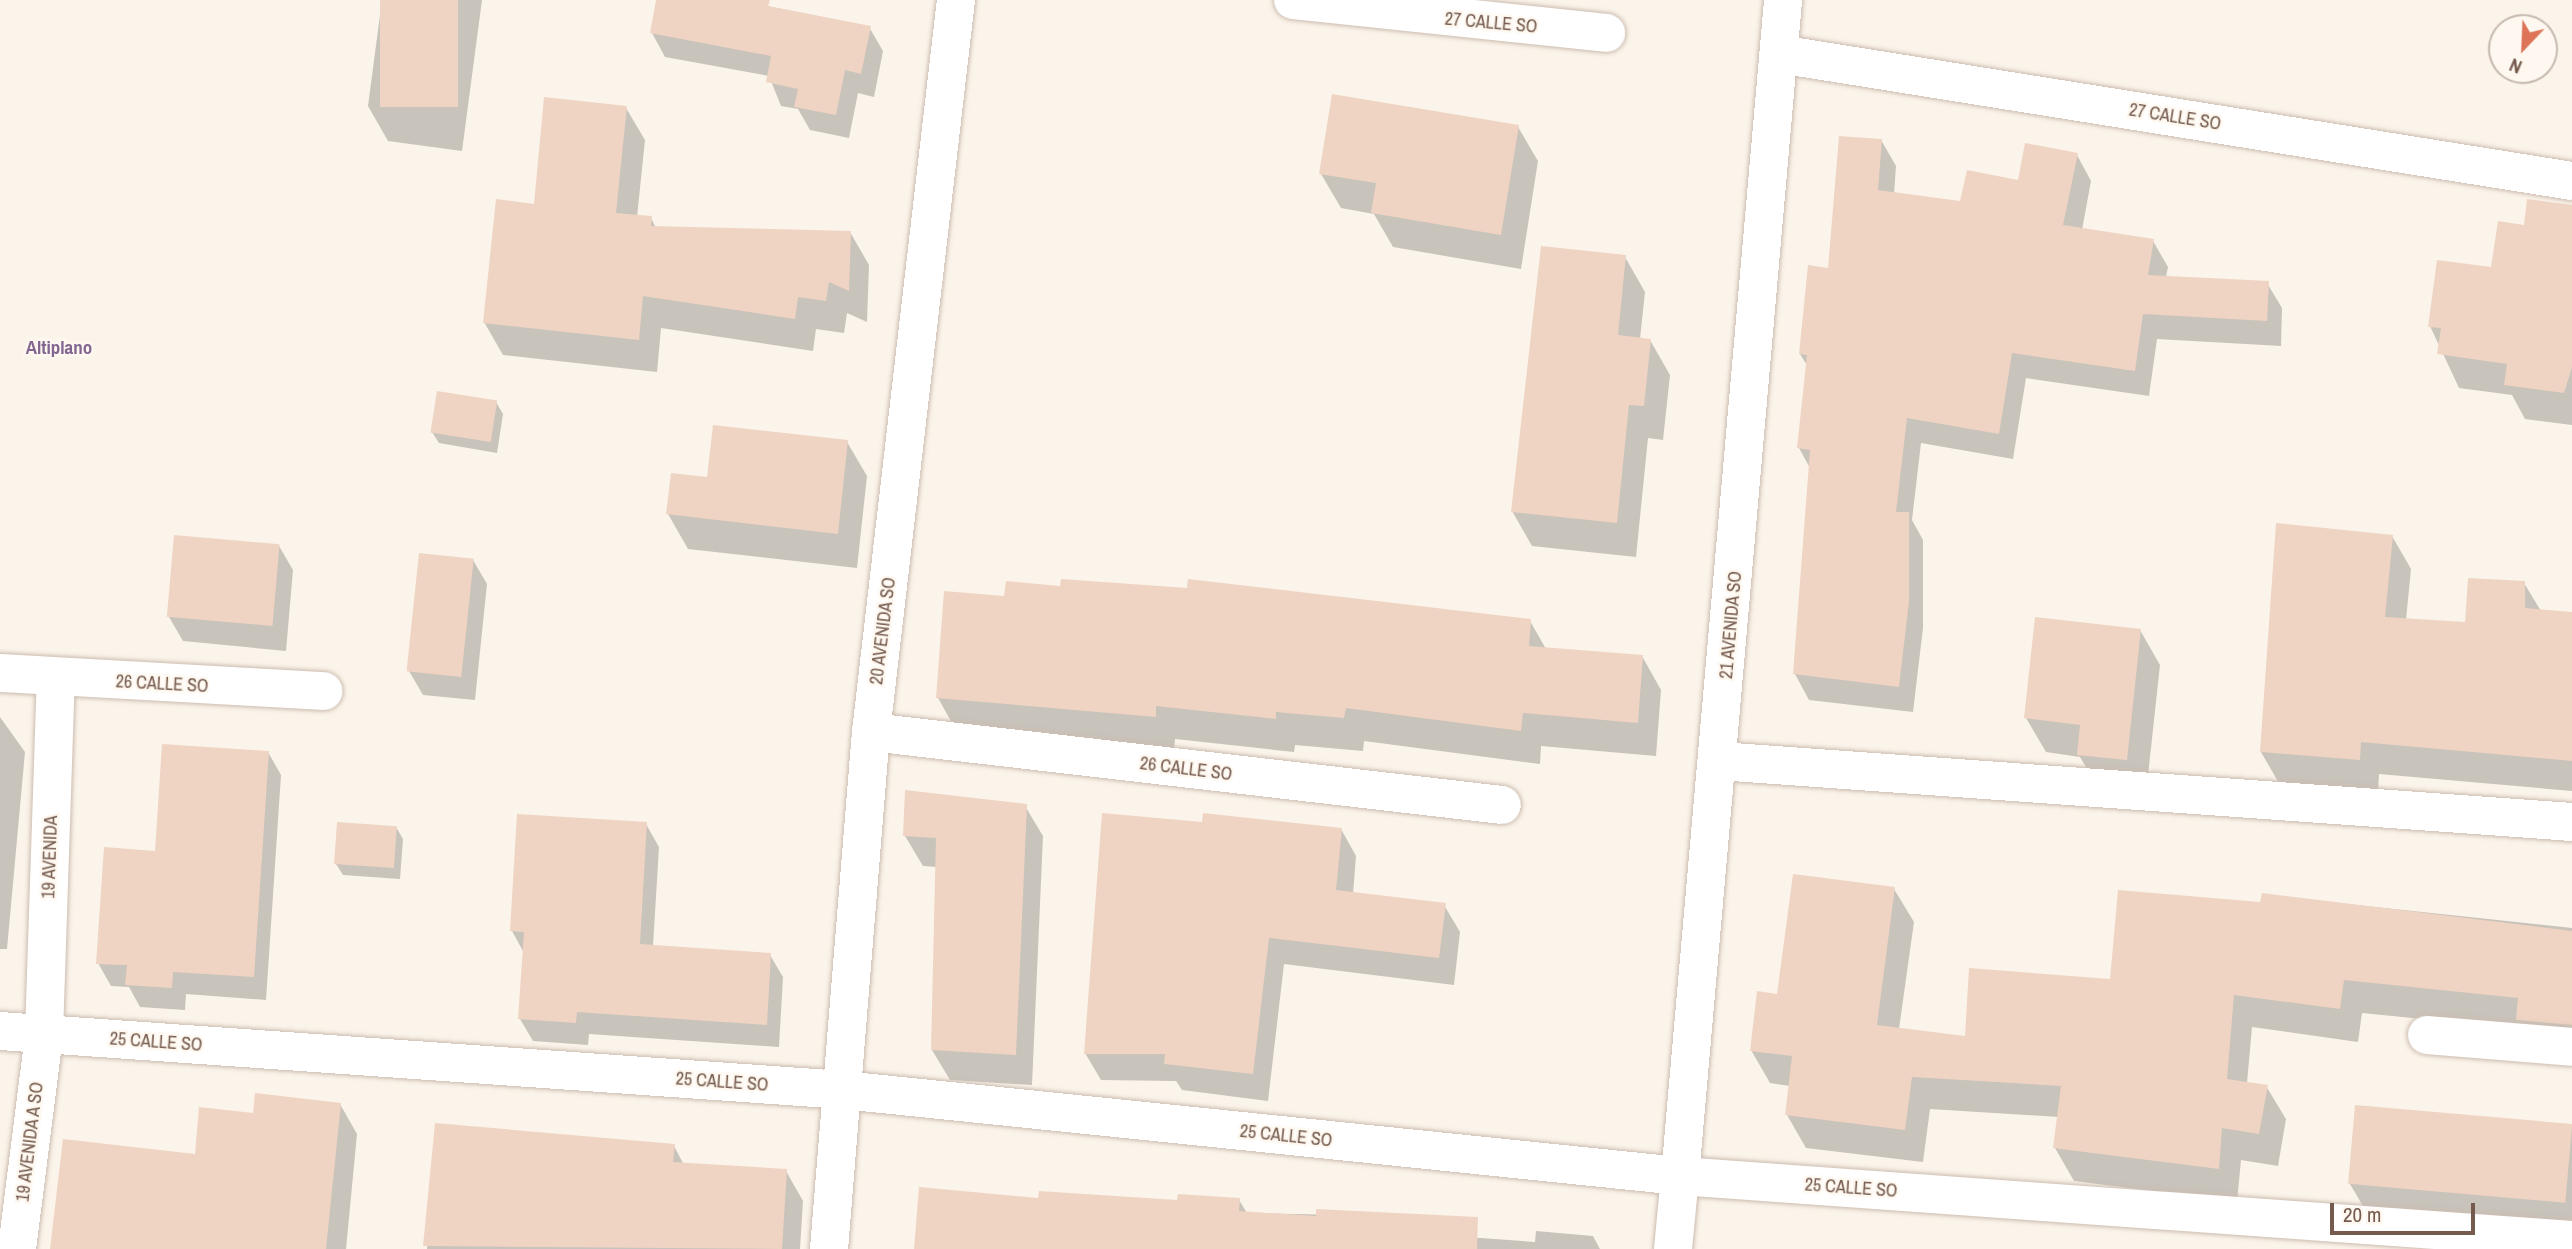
<!DOCTYPE html>
<style>
body{margin:0}
#map{position:relative;width:2572px;height:1249px;overflow:hidden;background:#fbf4ea;font-family:"Archivo Narrow",sans-serif}
div>[style]{position:absolute}
.shadow>*{inset:0;background:#0003}
.building>*{inset:0;background:#efd4c3;transform-origin:0 0}
.roads{filter:drop-shadow(0 0 2px #cdbcb0) drop-shadow(0 0 2px #cdbcb0)}
.minor>*{height:38px;margin:-19px;padding:0 19px;transform-origin:19px;border-radius:19px;background:#fff}
.tertiary>*{height:38px;margin:-19px;padding:0 19px;transform-origin:19px;border-radius:19px;background:#fff}
span{translate:-50% -50%;white-space:nowrap;text-align:center;line-height:1.15;-webkit-text-stroke:5px #fef8f0;paint-order:stroke}
.street-label{font-size:18px;color:#755b4e}
.neighbourhood-label{font-size:19px;color:#826690;font-weight:700}
.north{position:absolute;left:2488px;top:14px;width:70px;height:70px;box-sizing:border-box;background:#fef8f0;border:2px solid #c7b9af;border-radius:50%;rotate:203deg;font-size:19px;font-weight:700;line-height:28px;text-align:center;color:#755b4e}
.north::after{content:'';display:block;margin:auto;width:24px;height:32px;background:#dd7357;clip-path:polygon(50% 0,100% 100%,50% 72%,0 100%)}
.scale{position:absolute;left:2330px;top:1203px;width:145px;height:32px;box-sizing:border-box;border:4px solid #755b4e;border-top:0;padding-left:9px;font-size:21px;line-height:24px;white-space:nowrap;color:#755b4e;-webkit-text-stroke:5px #fef8f0;paint-order:stroke}
</style>
<div id="map">
<div class="shadow">
<div style="clip-path:polygon(382px 0,482px 0,462px 151px,388px 141px,368px 106px)"></div>
<div style="clip-path:polygon(658px 0,737px 0,869px 27px,883px 51px,874px 97px,858px 93px,849px 138px,810px 130px,798px 109px,781px 106px,769px 76px,665px 57px,652px 33px)"></div>
<div style="clip-path:polygon(626px 108px,645px 140px,637px 217px,651px 218px,656px 228px,850px 232px,869px 265px,867px 322px,847px 313px,844px 333px,816px 329px,813px 351px,661px 328px,657px 372px,503px 355px,484px 322px,536px 205px)"></div>
<div style="clip-path:polygon(1518px 127px,1538px 161px,1521px 269px,1393px 247px,1374px 214px,1341px 208px,1321px 174px)"></div>
<div style="clip-path:polygon(1881px 140px,1896px 166px,1894px 194px,1962px 203px,2077px 155px,2091px 181px,2082px 230px,2153px 241px,2168px 267px,2166px 277px,2267px 283px,2282px 308px,2281px 346px,2157px 339px,2149px 396px,2026px 378px,2013px 459px,1921px 443px,1912px 520px,1923px 540px,1923px 628px,1913px 712px,1809px 700px,1795px 674px,1810px 468px,1799px 448px,1808px 367px,1800px 354px)"></div>
<div style="clip-path:polygon(2572px 207px,2572px 425px,2525px 419px,2512px 395px,2459px 388px,2430px 326px,2493px 269px,2525px 227px)"></div>
<div style="clip-path:polygon(1625px 257px,1645px 292px,1640px 339px,1650px 340px,1670px 375px,1663px 440px,1648px 438px,1636px 557px,1532px 546px,1512px 511px)"></div>
<div style="clip-path:polygon(496px 402px,503px 414px,497px 453px,439px 443px,432px 432px)"></div>
<div style="clip-path:polygon(847px 442px,867px 476px,857px 568px,688px 549px,668px 514px,709px 479px)"></div>
<div style="clip-path:polygon(2392px 536px,2411px 569px,2406px 620px,2466px 624px,2524px 583px,2541px 611px,2572px 613px,2572px 791px,2379px 774px,2378px 792px,2280px 785px,2261px 752px)"></div>
<div style="clip-path:polygon(279px 546px,293px 570px,286px 651px,183px 641px,169px 617px)"></div>
<div style="clip-path:polygon(473px 560px,487px 584px,475px 700px,423px 695px,409px 671px)"></div>
<div style="clip-path:polygon(1006px 598px,1530px 621px,1546px 649px,1642px 656px,1661px 690px,1656px 756px,1541px 746px,1540px 764px,1364px 741px,1363px 751px,1295px 745px,1294px 752px,1175px 739px,1174px 750px,957px 732px,938px 698px)"></div>
<div style="clip-path:polygon(2140px 630px,2160px 665px,2146px 794px,2099px 789px,2080px 757px,2046px 752px,2026px 718px)"></div>
<div style="clip-path:polygon(0 717px,25px 752px,7px 949px,0 949px)"></div>
<div style="clip-path:polygon(268px 752px,281px 775px,266px 1000px,186px 994px,185px 1010px,140px 1007px,129px 987px,111px 986px,98px 963px,157px 852px)"></div>
<div style="clip-path:polygon(1025px 806px,1043px 836px,1032px 1085px,950px 1080px,932px 1050px,937px 867px,923px 866px,905px 836px)"></div>
<div style="clip-path:polygon(646px 824px,659px 847px,653px 946px,770px 955px,783px 977px,779px 1047px,589px 1034px,588px 1045px,533px 1041px,520px 1019px,524px 953px,512px 931px)"></div>
<div style="clip-path:polygon(1204px 824px,1341px 829px,1356px 856px,1353px 894px,1444px 905px,1460px 932px,1454px 985px,1284px 964px,1268px 1101px,1182px 1090px,1176px 1081px,1101px 1080px,1085px 1053px)"></div>
<div style="clip-path:polygon(396px 827px,403px 839px,400px 879px,343px 875px,336px 864px)"></div>
<div style="clip-path:polygon(1894px 889px,1914px 922px,1899px 1029px,1967px 1038px,2112px 981px,2262px 904px,2263px 895px,2572px 928px,2572px 1056px,2523px 1029px,2362px 1013px,2358px 1042px,2252px 1027px,2247px 1083px,2266px 1086px,2286px 1119px,2278px 1166px,2241px 1160px,2237px 1202px,2074px 1181px,2055px 1148px,2059px 1117px,1930px 1109px,1923px 1162px,1806px 1148px,1787px 1115px,1790px 1086px,1770px 1083px,1751px 1050px,1779px 996px)"></div>
<div style="clip-path:polygon(340px 1104px,357px 1134px,346px 1249px,53px 1249px,255px 1115px)"></div>
<div style="clip-path:polygon(437px 1125px,674px 1146px,684px 1165px,786px 1171px,803px 1201px,800px 1249px,427px 1249px)"></div>
<div style="clip-path:polygon(2572px 1126px,2572px 1236px,2370px 1218px,2350px 1184px)"></div>
<div style="clip-path:polygon(1040px 1200px,1239px 1200px,1247px 1213px,1443px 1217px,1453px 1236px,1535px 1242px,1536px 1231px,1593px 1236px,1600px 1249px,915px 1249px)"></div>
</div>
<div class="building">
<div style="left:380px;top:0;width:78px;height:107px"></div>
<div style="clip-path:polygon(656px 0,770px 0,768px 6px,871px 26px,861px 74px,845px 70px,836px 115px,794px 107px,798px 89px,766px 82px,771px 56px,650px 33px)"></div>
<div style="clip-path:polygon(1332px 94px,1519px 125px,1501px 235px,1371px 213px,1376px 183px,1319px 174px)"></div>
<div style="clip-path:polygon(544px 97px,627px 106px,616px 213px,652px 216px,651px 226px,851px 231px,849px 291px,829px 282px,826px 301px,798px 297px,795px 319px,643px 296px,639px 340px,483px 323px,496px 199px,534px 204px)"></div>
<div style="clip-path:polygon(1839px 136px,1882px 139px,1878px 190px,1960px 201px,1967px 170px,2018px 180px,2025px 143px,2078px 153px,2063px 225px,2154px 239px,2148px 275px,2269px 281px,2267px 321px,2143px 314px,2135px 371px,2012px 353px,1999px 434px,1907px 418px,1896px 512px,1909px 512px,1909px 601px,1899px 687px,1793px 674px,1810px 450px,1797px 448px,1807px 355px,1799px 354px,1808px 265px,1828px 268px)"></div>
<div style="clip-path:polygon(2527px 199px,2572px 205px,2572px 367px,2564px 393px,2504px 385px,2507px 364px,2437px 354px,2441px 328px,2428px 327px,2437px 260px,2491px 267px,2498px 221px,2524px 225px)"></div>
<div style="clip-path:polygon(1541px 246px,1626px 255px,1618px 335px,1651px 339px,1644px 406px,1629px 405px,1617px 523px,1511px 512px)"></div>
<div style="left:437px;top:391px;width:61px;height:42px;rotate:9deg"></div>
<div style="clip-path:polygon(713px 425px,848px 440px,838px 534px,666px 514px,671px 473px,707px 477px)"></div>
<div style="clip-path:polygon(2276px 523px,2393px 535px,2385px 617px,2465px 622px,2468px 578px,2525px 581px,2525px 608px,2572px 612px,2572px 761px,2361px 742px,2360px 760px,2260px 752px)"></div>
<div style="left:174px;top:535px;width:106px;height:82px;rotate:5deg"></div>
<div style="left:419px;top:553px;width:55px;height:119px;rotate:6deg"></div>
<div style="clip-path:polygon(1061px 579px,1187px 588px,1188px 579px,1531px 619px,1529px 646px,1643px 655px,1638px 723px,1523px 713px,1521px 731px,1346px 708px,1344px 718px,1276px 712px,1276px 719px,1156px 706px,1156px 717px,936px 698px,944px 591px,1004px 596px,1006px 581px,1060px 586px)"></div>
<div style="clip-path:polygon(2035px 617px,2141px 629px,2127px 760px,2077px 755px,2080px 725px,2024px 718px)"></div>
<div style="clip-path:polygon(162px 744px,269px 751px,254px 977px,173px 972px,172px 988px,125px 985px,127px 965px,96px 964px,104px 847px,155px 851px)"></div>
<div style="clip-path:polygon(905px 790px,1027px 804px,1016px 1055px,931px 1050px,936px 838px,903px 836px)"></div>
<div style="clip-path:polygon(1102px 813px,1202px 822px,1203px 813px,1342px 828px,1336px 890px,1446px 903px,1439px 958px,1269px 938px,1253px 1074px,1164px 1064px,1165px 1054px,1084px 1054px)"></div>
<div style="clip-path:polygon(517px 814px,647px 822px,640px 944px,771px 953px,767px 1025px,577px 1012px,576px 1023px,518px 1019px,524px 932px,510px 931px)"></div>
<div style="left:337px;top:822px;width:60px;height:42px;rotate:4deg"></div>
<div style="clip-path:polygon(1793px 874px,1895px 887px,1877px 1025px,1965px 1036px,1969px 968px,2110px 979px,2118px 890px,2260px 902px,2262px 893px,2572px 931px,2572px 1025px,2516px 1020px,2518px 998px,2344px 980px,2340px 1009px,2234px 995px,2227px 1079px,2268px 1085px,2259px 1134px,2222px 1128px,2219px 1169px,2053px 1148px,2061px 1086px,1912px 1077px,1905px 1130px,1785px 1115px,1792px 1056px,1750px 1051px,1757px 991px,1777px 994px)"></div>
<div style="clip-path:polygon(255px 1093px,341px 1103px,326px 1249px,50px 1249px,63px 1139px,195px 1154px,199px 1107px,253px 1113px)"></div>
<div style="left:2355px;top:1105px;width:218px;height:79px;rotate:5deg"></div>
<div style="clip-path:polygon(435px 1123px,675px 1144px,673px 1162px,787px 1169px,782px 1249px,423px 1246px)"></div>
<div style="clip-path:polygon(919px 1187px,1038px 1198px,1039px 1191px,1177px 1200px,1178px 1194px,1240px 1198px,1239px 1211px,1316px 1216px,1316px 1209px,1478px 1217px,1477px 1249px,914px 1249px)"></div>
</div>
<div class="roads">
<div class="minor">
<div style="left:1293px;top:0;width:315px;rotate:6deg"></div>
<div style="left:1779px;top:54px;width:803px;rotate:9.1deg"></div>
<div style="left:0;top:673px;width:324px;rotate:3.2deg"></div>
<div style="left:871px;top:732px;width:635px;rotate:6.6deg"></div>
<div style="left:1719px;top:761px;width:855px;rotate:4.09deg"></div>
<div style="left:2427px;top:1035px;width:145px;rotate:4.7deg"></div>
<div style="left:17px;top:1249px;width:217px;rotate:-82.8deg"></div>
<div style="left:44px;top:1034px;width:355px;rotate:-88.1deg"></div>
<div style="left:829px;top:1249px;width:519px;rotate:-85.36deg"></div>
<div style="left:871px;top:732px;width:737px;rotate:-83.38deg"></div>
<div style="left:1673px;top:1249px;width:73px;rotate:-84.5deg"></div>
<div style="left:1680px;top:1176px;width:894px;rotate:4.1deg"></div>
</div>
<div class="tertiary">
<div style="left:0;top:1031px;width:845px;rotate:4deg"></div>
<div style="left:843px;top:1090px;width:841px;rotate:5.87deg"></div>
<div style="left:1680px;top:1176px;width:1181px;rotate:-84.99deg"></div>
</div>
</div>
<div class="street-label">
<span style="left:1491px;top:23px;rotate:5deg">27 CALLE SO</span>
<span style="left:2175px;top:117px;rotate:9deg">27 CALLE SO</span>
<span style="left:1731px;top:625px;rotate:-85deg">21 AVENIDA SO</span>
<span style="left:883px;top:631px;rotate:-83deg">20 AVENIDA SO</span>
<span style="left:162px;top:684px;rotate:3deg">26 CALLE SO</span>
<span style="left:1186px;top:769px;rotate:7deg">26 CALLE SO</span>
<span style="left:50px;top:857px;rotate:-88deg">19 AVENIDA</span>
<span style="left:156px;top:1042px;rotate:4deg">25 CALLE SO</span>
<span style="left:722px;top:1082px;rotate:4deg">25 CALLE SO</span>
<span style="left:1286px;top:1136px;rotate:6deg">25 CALLE SO</span>
<span style="left:30px;top:1142px;rotate:-83deg">19 AVENIDA A SO</span>
<span style="left:1851px;top:1188px;rotate:4deg">25 CALLE SO</span>
</div>
<div class="neighbourhood-label">
<span style="left:59px;top:348px">Altiplano</span>
</div>
<div class="north">N</div>
<div class="scale">20 m</div>
</div>
